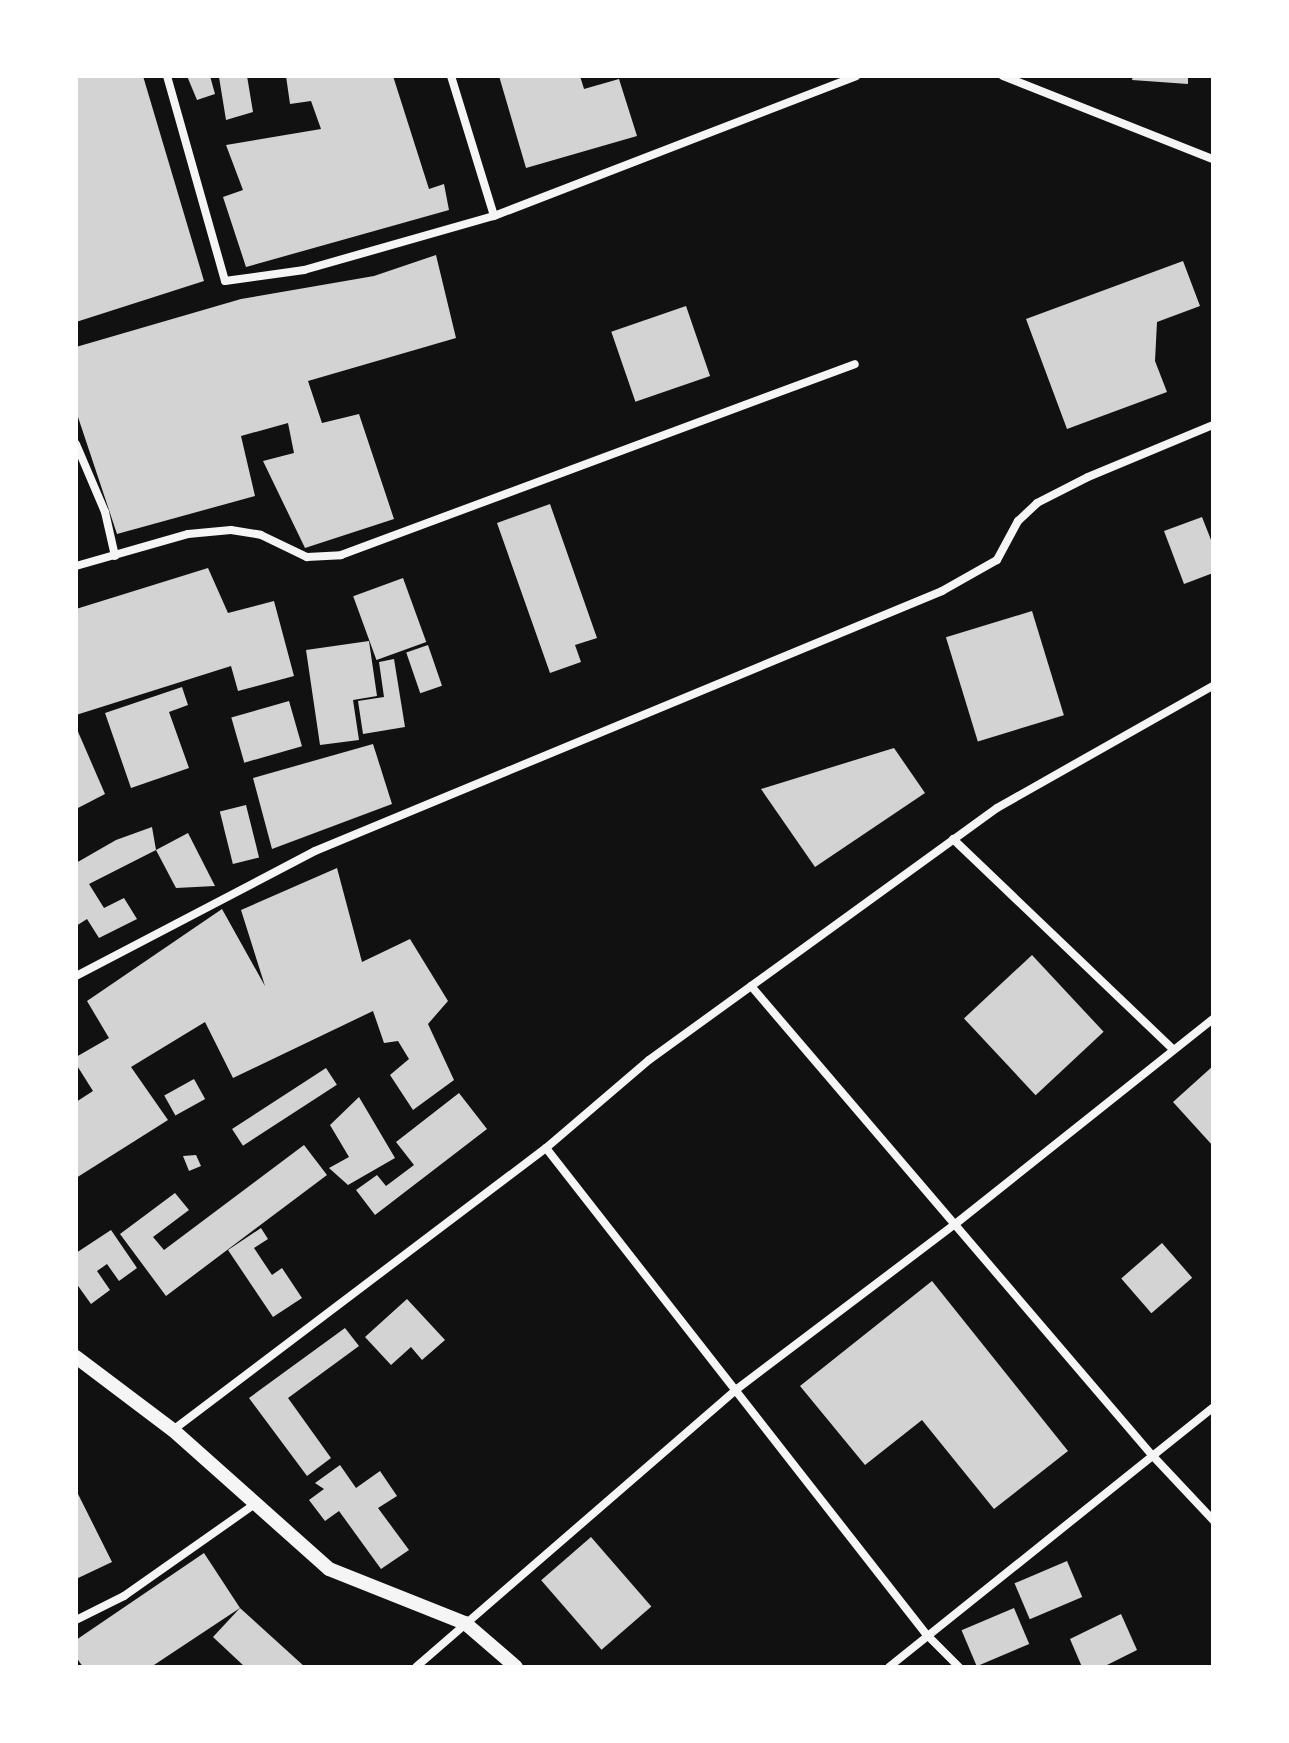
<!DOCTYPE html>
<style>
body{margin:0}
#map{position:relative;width:1289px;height:1743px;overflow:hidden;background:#111;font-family:Overpass,sans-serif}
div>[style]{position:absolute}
.building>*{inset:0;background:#d3d3d3;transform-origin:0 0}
.minor>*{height:8px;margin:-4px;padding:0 4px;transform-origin:4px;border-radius:4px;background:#f5f5f5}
.tertiary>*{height:14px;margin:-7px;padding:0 7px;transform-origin:7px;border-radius:7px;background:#f5f5f5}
span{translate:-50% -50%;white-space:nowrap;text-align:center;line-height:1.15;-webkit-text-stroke:6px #fff;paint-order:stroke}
.frame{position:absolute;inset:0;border:78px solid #fff;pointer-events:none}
</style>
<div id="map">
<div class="building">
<div style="clip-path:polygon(76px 76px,143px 76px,204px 281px,76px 322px)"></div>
<div style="clip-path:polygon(187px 76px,210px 76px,215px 94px,197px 100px)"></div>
<div style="clip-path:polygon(247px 76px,253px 112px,226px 120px,219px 77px)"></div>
<div style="clip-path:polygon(286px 76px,393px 76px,429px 189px,444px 184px,449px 210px,246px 267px,223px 197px,243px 190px,226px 145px,321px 129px,311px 101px,290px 104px)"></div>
<div style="clip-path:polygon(499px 76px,580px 76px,584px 89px,619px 79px,637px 136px,526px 168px)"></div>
<div style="clip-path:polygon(1133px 76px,1188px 76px,1188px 84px,1132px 80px)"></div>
<div style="clip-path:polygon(436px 255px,456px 338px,308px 381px,322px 423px,359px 414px,394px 519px,305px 548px,263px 461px,294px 453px,288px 423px,241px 436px,255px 496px,117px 534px,76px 411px,76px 347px,241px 299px,374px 276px)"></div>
<div style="clip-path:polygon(1183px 261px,1200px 306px,1157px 322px,1155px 361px,1167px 392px,1067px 429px,1026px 319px)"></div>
<div style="left:686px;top:306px;width:74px;height:79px;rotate:71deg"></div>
<div style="clip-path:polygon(550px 504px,597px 638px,575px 645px,581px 662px,550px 673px,497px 523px)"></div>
<div style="clip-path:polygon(1202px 517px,1213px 545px,1213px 573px,1184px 584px,1164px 531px)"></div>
<div style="clip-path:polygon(208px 568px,228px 613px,274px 601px,294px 676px,238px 691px,231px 666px,76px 715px,76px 609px)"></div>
<div style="left:403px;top:578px;width:68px;height:53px;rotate:70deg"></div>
<div style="left:1032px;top:611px;width:109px;height:90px;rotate:73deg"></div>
<div style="clip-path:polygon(369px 641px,377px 696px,353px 700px,359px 740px,320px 745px,306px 650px)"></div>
<div style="left:428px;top:645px;width:43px;height:23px;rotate:71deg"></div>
<div style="clip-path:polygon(394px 659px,405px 727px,363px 734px,358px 701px,384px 697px,379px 662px)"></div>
<div style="clip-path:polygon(182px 687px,188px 705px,169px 712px,189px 768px,131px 788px,105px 713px)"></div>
<div style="left:289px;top:701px;width:47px;height:60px;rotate:74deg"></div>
<div style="clip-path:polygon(76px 727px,105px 794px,76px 809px)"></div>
<div style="clip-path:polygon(373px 744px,392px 804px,272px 849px,253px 778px)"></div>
<div style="clip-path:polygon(894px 748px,925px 793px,815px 867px,761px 789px)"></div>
<div style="left:246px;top:805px;width:54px;height:27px;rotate:76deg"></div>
<div style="clip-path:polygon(152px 827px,156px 850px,89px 884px,104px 908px,124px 898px,137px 919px,99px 938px,87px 919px,76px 926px,76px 863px,116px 840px)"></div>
<div style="clip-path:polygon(188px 833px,215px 886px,176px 888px,156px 850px)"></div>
<div style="clip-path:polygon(337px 868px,362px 962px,410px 939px,448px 1001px,428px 1024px,454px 1080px,413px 1110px,390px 1075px,409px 1059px,398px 1041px,384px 1043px,373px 1011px,233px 1078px,205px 1022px,131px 1067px,168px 1120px,76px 1178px,76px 1102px,93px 1091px,76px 1064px,76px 1057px,109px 1038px,87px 1001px,222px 909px,265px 986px,241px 910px)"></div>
<div style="left:1032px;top:955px;width:105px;height:93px;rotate:47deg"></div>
<div style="clip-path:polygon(1213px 1066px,1213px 1146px,1173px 1102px)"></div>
<div style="left:326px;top:1068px;width:20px;height:112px;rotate:57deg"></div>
<div style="left:194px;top:1079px;width:23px;height:34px;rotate:61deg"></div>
<div style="clip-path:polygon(459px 1093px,487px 1129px,375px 1215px,356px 1190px,377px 1175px,386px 1186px,414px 1165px,396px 1142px)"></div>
<div style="clip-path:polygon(359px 1097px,395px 1158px,348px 1185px,329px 1168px,349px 1157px,330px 1125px)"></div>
<div style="clip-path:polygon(304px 1145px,327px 1175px,166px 1296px,120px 1234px,175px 1193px,189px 1210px,153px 1237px,164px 1250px)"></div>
<div style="clip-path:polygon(196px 1155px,201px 1166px,189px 1171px,183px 1156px)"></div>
<div style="clip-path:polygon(261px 1228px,268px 1239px,254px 1248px,272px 1275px,282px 1268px,302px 1298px,273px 1317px,228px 1250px)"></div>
<div style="clip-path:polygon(111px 1230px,137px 1268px,119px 1281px,107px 1264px,97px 1271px,110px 1290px,91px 1304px,76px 1283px,76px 1253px)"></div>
<div style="left:1162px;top:1243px;width:46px;height:54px;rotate:49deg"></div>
<div style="clip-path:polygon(932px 1281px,1068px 1451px,994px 1509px,922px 1420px,865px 1465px,800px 1386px)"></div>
<div style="clip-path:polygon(407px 1299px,445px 1340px,422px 1360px,411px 1347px,391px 1365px,365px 1337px)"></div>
<div style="clip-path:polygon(345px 1328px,359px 1346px,288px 1398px,331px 1458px,307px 1476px,249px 1398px)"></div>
<div style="clip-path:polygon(340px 1465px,356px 1488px,380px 1471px,397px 1496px,378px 1508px,409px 1550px,381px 1569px,339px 1511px,325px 1521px,309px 1500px,324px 1489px,315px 1483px)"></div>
<div style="clip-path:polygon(76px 1490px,112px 1562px,76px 1579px)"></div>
<div style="left:591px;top:1537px;width:92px;height:66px;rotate:49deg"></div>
<div style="clip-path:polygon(204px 1553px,240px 1608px,151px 1667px,83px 1667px,76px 1657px,76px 1640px)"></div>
<div style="left:1067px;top:1561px;width:39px;height:57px;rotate:67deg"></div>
<div style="clip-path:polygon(240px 1608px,305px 1667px,245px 1667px,213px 1637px)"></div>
<div style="left:1014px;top:1608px;width:39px;height:57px;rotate:67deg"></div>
<div style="clip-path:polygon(1121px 1614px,1137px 1650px,1103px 1667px,1082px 1667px,1070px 1639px)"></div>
</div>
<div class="minor">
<div style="left:167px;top:76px;width:213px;rotate:74.2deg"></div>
<div style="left:225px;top:281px;width:80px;rotate:-7.9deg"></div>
<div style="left:304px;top:270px;width:198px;rotate:-15.9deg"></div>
<div style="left:494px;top:216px;width:388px;rotate:-21.1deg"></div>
<div style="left:451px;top:76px;width:146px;rotate:72.9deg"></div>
<div style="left:1003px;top:76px;width:226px;rotate:21.6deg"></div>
<div style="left:76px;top:444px;width:74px;rotate:66.9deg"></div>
<div style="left:105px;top:512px;width:45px;rotate:77.2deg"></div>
<div style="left:76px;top:566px;width:116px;rotate:-15.9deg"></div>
<div style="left:188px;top:534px;width:43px;rotate:-5.3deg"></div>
<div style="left:231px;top:530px;width:30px;rotate:9deg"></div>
<div style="left:261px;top:535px;width:51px;rotate:25.6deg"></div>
<div style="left:307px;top:557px;width:34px;rotate:-3deg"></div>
<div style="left:341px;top:555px;width:548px;rotate:-20.38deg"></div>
<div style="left:953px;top:839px;width:303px;rotate:43.7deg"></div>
<div style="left:76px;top:976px;width:270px;rotate:-27.6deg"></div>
<div style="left:315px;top:851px;width:679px;rotate:-22.52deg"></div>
<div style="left:942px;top:591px;width:63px;rotate:-29.4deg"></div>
<div style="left:997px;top:560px;width:44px;rotate:-61.7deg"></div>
<div style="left:1018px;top:521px;width:26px;rotate:-43deg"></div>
<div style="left:1037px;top:503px;width:57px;rotate:-27deg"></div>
<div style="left:1088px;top:477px;width:135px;rotate:-22.6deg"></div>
<div style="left:751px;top:986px;width:616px;rotate:49.48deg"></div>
<div style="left:1151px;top:1454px;width:91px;rotate:46.8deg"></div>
<div style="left:546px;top:1148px;width:617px;rotate:51.98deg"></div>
<div style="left:926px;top:1634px;width:47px;rotate:45deg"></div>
<div style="left:173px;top:1430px;width:468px;rotate:-37.1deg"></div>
<div style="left:546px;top:1148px;width:135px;rotate:-40.5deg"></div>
<div style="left:649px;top:1060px;width:430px;rotate:-35.9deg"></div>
<div style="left:997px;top:808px;width:248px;rotate:-29.5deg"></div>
<div style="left:76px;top:1620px;width:54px;rotate:-26.6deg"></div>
<div style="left:124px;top:1596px;width:160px;rotate:-35.1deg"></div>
<div style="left:416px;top:1667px;width:425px;rotate:-40.9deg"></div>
<div style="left:737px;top:1389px;width:272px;rotate:-37.1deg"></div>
<div style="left:954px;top:1225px;width:331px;rotate:-38.5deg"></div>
<div style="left:889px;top:1667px;width:415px;rotate:-38.7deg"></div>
</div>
<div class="tertiary">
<div style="left:76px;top:1357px;width:121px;rotate:37deg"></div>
<div style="left:173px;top:1430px;width:209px;rotate:41.7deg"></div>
<div style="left:329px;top:1569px;width:146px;rotate:21.7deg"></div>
<div style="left:465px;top:1623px;width:67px;rotate:40.8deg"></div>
</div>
<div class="frame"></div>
</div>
